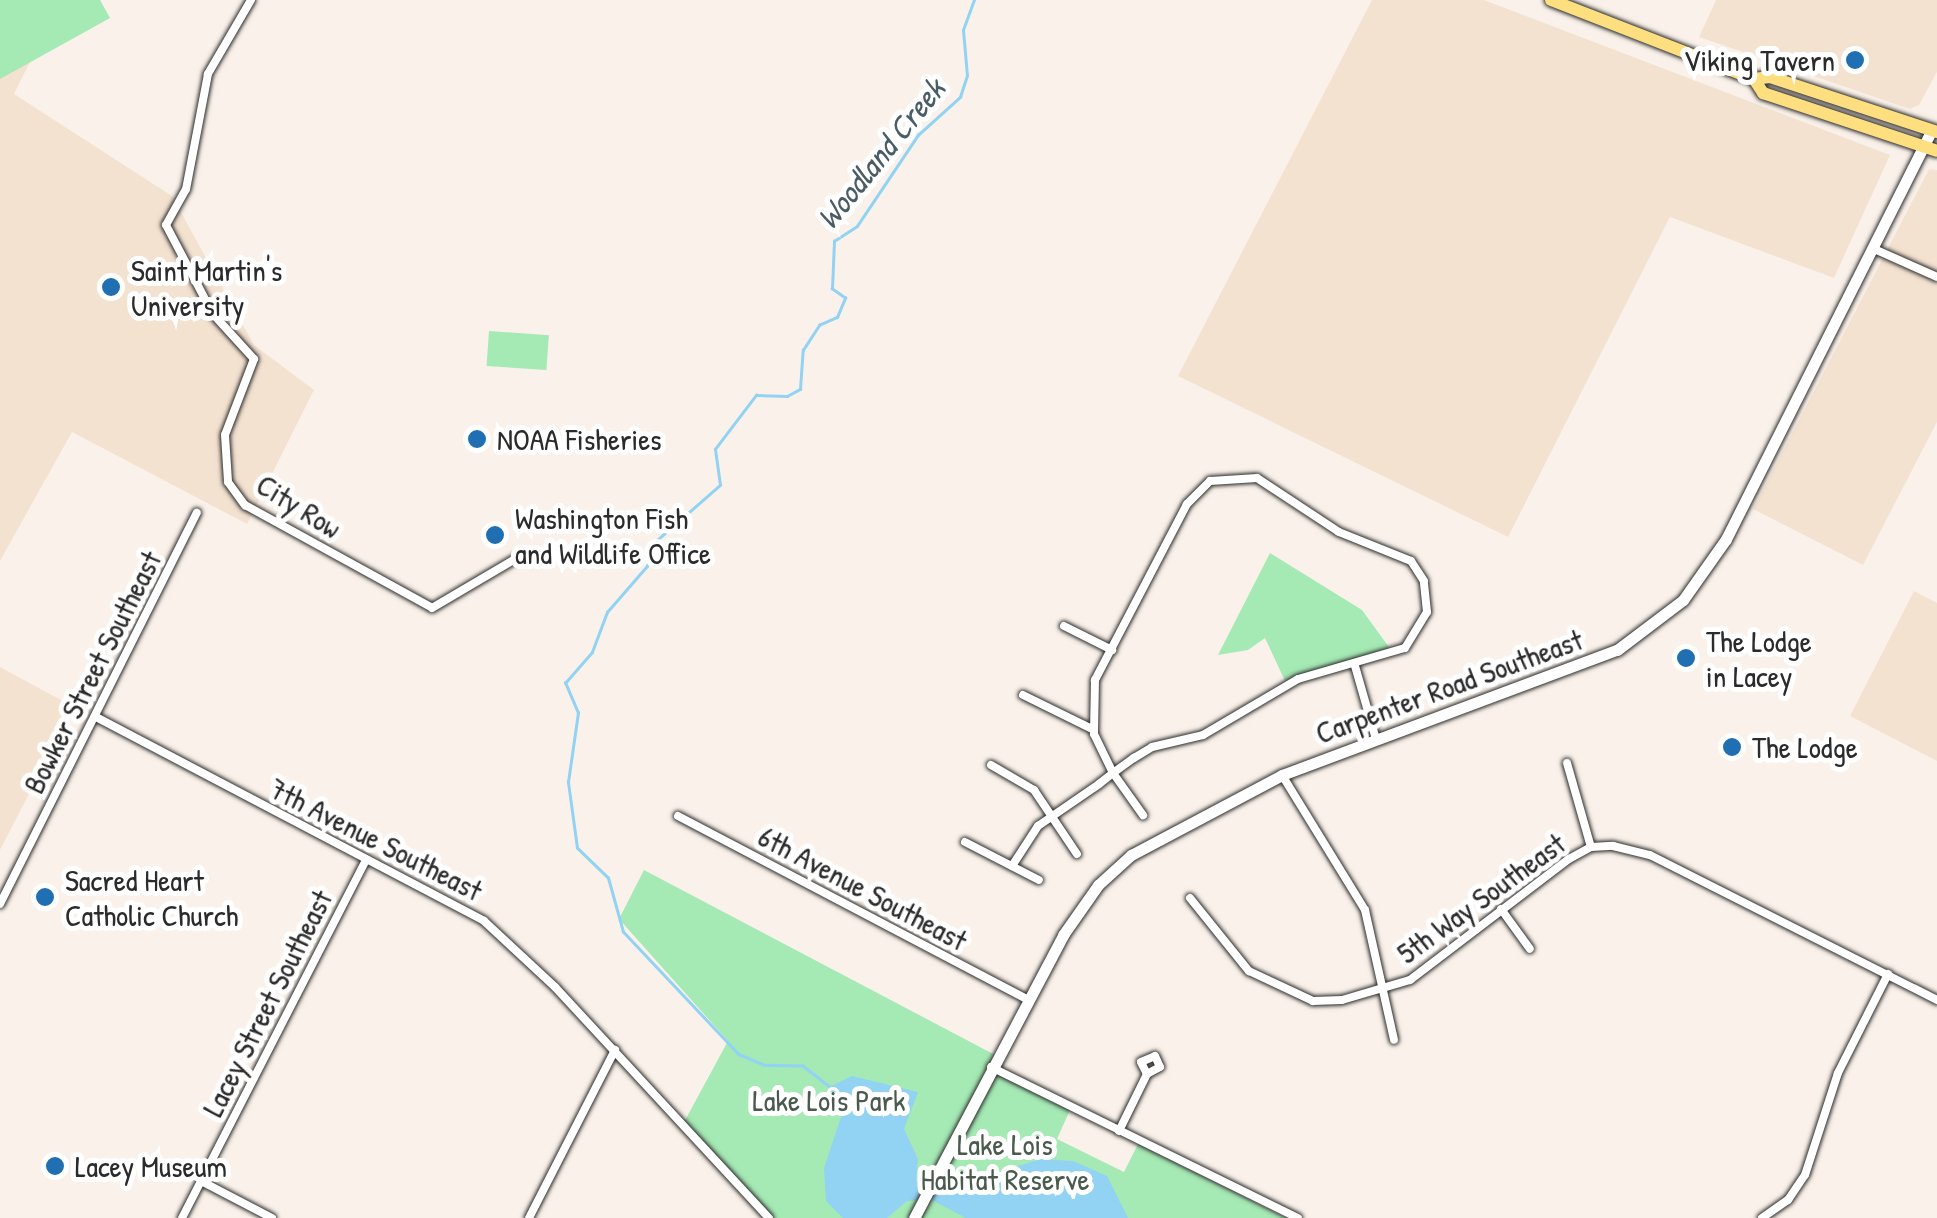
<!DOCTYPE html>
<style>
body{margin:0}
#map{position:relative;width:1937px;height:1218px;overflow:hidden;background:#faf2ea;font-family:"Patrick Hand",sans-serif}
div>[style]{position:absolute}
.built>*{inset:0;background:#f4e2d1}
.green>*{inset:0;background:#a5e9b4;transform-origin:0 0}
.water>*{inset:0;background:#92d2f3}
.stream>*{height:2.5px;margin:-1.25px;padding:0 1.25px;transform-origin:1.25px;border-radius:1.25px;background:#92d2f3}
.roads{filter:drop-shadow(0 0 2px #2b2b2b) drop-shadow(0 0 2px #2b2b2b)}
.minor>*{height:8px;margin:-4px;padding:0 4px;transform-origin:4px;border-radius:4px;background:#fff}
.secondary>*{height:11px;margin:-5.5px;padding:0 5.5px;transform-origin:5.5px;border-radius:5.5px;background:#fff}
.primary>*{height:12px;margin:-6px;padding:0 6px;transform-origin:6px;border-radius:6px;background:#fedf80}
.dots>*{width:28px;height:28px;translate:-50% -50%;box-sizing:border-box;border:5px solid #fff;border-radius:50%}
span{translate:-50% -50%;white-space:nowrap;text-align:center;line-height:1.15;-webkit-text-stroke:10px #fff;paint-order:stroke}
.poi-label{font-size:30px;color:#2b2b2b}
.right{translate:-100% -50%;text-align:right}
.left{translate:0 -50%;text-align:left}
.street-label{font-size:30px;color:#2b2b2b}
.park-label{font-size:30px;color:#4a5a4d}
.water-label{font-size:32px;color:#4a5d67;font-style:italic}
</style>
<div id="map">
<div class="built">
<div style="clip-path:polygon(0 0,61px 0,14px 94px,172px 196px,254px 345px,314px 390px,247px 524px,72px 432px,0 561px)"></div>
<div style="clip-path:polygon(1372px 0,1484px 0,1890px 155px,1834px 278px,1670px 217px,1508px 537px,1178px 376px)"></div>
<div style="clip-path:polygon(1716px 0,1937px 0,1937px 72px,1919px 105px,1910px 109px,1699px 37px)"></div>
<div style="clip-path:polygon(1929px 169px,1937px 170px,1937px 422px,1863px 565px,1753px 509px)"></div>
<div style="clip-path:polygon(1914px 591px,1937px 603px,1937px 761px,1850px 716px)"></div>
<div style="clip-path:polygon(0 667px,74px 707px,0 850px)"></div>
</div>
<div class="green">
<div style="clip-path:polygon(0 0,100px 0,110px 18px,0 79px)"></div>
<div style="left:489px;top:331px;width:60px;height:35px;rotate:4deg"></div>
<div style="clip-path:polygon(1270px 553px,1362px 610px,1394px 654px,1286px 683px,1265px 638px,1248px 650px,1218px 655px)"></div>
<div style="clip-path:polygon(644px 870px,997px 1056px,993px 1072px,1070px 1110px,1057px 1139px,1124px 1172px,1138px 1144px,1286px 1218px,769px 1218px,683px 1124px,728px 1041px,619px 919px)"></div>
</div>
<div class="water">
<div style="clip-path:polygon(852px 1076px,918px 1092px,904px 1129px,918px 1159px,916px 1181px,939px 1191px,1041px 1159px,1073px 1161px,1107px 1176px,1128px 1218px,966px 1218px,930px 1199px,907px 1201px,887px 1218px,843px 1218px,826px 1201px,824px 1168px,842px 1114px,829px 1087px)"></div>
</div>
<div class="stream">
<div style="left:832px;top:1089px;width:37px;rotate:-142deg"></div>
<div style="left:803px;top:1066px;width:39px;rotate:-179deg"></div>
<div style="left:764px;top:1065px;width:27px;rotate:-158deg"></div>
<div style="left:739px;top:1055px;width:169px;rotate:-133.3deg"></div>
<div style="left:623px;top:932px;width:56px;rotate:-105.5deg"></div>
<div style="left:608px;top:878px;width:43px;rotate:-135.9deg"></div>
<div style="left:577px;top:848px;width:67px;rotate:-97.8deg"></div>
<div style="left:568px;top:782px;width:70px;rotate:-81.8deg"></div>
<div style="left:578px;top:713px;width:33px;rotate:-113deg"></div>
<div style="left:565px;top:683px;width:41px;rotate:-48.9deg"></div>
<div style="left:592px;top:652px;width:43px;rotate:-69.4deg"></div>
<div style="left:607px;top:612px;width:61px;rotate:-49deg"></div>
<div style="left:647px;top:566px;width:27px;rotate:-70deg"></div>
<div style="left:656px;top:541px;width:85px;rotate:-41.2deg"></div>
<div style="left:720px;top:485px;width:36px;rotate:-98deg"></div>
<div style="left:715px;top:449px;width:68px;rotate:-52.8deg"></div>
<div style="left:756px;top:395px;width:31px;rotate:2deg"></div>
<div style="left:787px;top:396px;width:15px;rotate:-28deg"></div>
<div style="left:800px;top:389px;width:39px;rotate:-86deg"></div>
<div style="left:803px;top:350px;width:30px;rotate:-57deg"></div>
<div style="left:819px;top:325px;width:20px;rotate:-24deg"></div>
<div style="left:837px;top:317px;width:21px;rotate:-67deg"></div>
<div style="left:845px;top:298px;width:16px;rotate:-145deg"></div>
<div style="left:832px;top:289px;width:48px;rotate:-87.6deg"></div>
<div style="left:834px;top:241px;width:27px;rotate:-33deg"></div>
<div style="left:857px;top:226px;width:110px;rotate:-56.2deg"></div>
<div style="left:918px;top:135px;width:57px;rotate:-42.1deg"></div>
<div style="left:960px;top:97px;width:22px;rotate:-72deg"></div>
<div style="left:967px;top:76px;width:46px;rotate:-95deg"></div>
<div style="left:963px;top:30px;width:32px;rotate:-70deg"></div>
</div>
<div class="roads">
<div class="minor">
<div style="left:251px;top:0;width:86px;rotate:120.2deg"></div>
<div style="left:208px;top:74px;width:117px;rotate:100.8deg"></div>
<div style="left:186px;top:189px;width:41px;rotate:119.1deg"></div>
<div style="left:166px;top:225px;width:101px;rotate:62.2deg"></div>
<div style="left:213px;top:314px;width:61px;rotate:47.7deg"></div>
<div style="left:254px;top:359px;width:81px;rotate:110.9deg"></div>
<div style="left:225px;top:435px;width:47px;rotate:86.3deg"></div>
<div style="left:228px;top:482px;width:29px;rotate:54deg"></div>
<div style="left:245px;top:505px;width:213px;rotate:28.8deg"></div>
<div style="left:432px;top:608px;width:99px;rotate:-30.5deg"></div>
<div style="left:1872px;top:248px;width:71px;rotate:24deg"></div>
<div style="left:1064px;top:626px;width:54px;rotate:26.6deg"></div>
<div style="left:1355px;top:666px;width:76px;rotate:74deg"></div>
<div style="left:1023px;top:695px;width:79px;rotate:26.2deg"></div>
<div style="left:96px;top:717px;width:438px;rotate:27.7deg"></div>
<div style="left:484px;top:921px;width:97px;rotate:42.9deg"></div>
<div style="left:555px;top:987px;width:315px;rotate:47.2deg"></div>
<div style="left:1567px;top:763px;width:87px;rotate:74.1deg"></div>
<div style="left:991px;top:765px;width:50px;rotate:30.2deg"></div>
<div style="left:1034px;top:790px;width:77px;rotate:56.1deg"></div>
<div style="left:1282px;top:775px;width:158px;rotate:58.4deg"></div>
<div style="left:1365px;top:910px;width:133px;rotate:77.4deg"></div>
<div style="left:678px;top:816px;width:394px;rotate:27.7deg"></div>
<div style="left:965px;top:842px;width:83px;rotate:27.2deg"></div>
<div style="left:1012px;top:866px;width:48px;rotate:-57deg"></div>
<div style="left:1038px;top:826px;width:74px;rotate:-34.5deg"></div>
<div style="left:1099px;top:784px;width:18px;rotate:-38deg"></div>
<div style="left:1113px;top:773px;width:26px;rotate:-36deg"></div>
<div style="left:1134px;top:758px;width:21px;rotate:-31deg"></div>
<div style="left:1152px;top:747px;width:52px;rotate:-13.2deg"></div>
<div style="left:1203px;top:735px;width:110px;rotate:-30.5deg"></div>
<div style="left:1298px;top:679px;width:111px;rotate:-16.2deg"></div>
<div style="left:1405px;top:648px;width:42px;rotate:-58.6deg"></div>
<div style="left:1427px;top:612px;width:31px;rotate:-96deg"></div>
<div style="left:1424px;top:581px;width:24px;rotate:-123deg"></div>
<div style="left:1411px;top:561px;width:78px;rotate:-158.1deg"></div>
<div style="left:1339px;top:532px;width:98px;rotate:-146.6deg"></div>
<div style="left:1257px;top:478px;width:47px;rotate:176.3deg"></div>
<div style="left:1210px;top:481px;width:33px;rotate:135deg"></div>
<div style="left:1187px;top:504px;width:199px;rotate:117.6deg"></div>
<div style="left:1095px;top:680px;width:54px;rotate:91.1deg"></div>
<div style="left:1094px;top:734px;width:43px;rotate:64deg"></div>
<div style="left:1113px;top:773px;width:52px;rotate:54.5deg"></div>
<div style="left:1190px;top:898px;width:94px;rotate:51.1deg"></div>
<div style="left:1249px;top:971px;width:71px;rotate:25.1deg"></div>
<div style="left:1313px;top:1001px;width:29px;rotate:-2deg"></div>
<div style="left:1342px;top:1000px;width:71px;rotate:-16.4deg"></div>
<div style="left:1410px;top:980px;width:200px;rotate:-37.3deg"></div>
<div style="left:1569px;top:859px;width:25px;rotate:-29deg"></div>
<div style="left:1591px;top:847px;width:22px;rotate:-3deg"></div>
<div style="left:1613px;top:846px;width:38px;rotate:14deg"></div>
<div style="left:1650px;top:855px;width:322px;rotate:26.8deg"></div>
<div style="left:0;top:904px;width:438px;rotate:-63.3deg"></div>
<div style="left:1501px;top:909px;width:49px;rotate:54.1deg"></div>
<div style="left:991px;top:1067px;width:342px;rotate:26.2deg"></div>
<div style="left:1119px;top:1131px;width:64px;rotate:-63.8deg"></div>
<div style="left:1147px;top:1074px;width:13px;rotate:-117deg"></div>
<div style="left:1141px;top:1062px;width:15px;rotate:-23deg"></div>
<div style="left:1155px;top:1056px;width:12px;rotate:66deg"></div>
<div style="left:1160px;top:1067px;width:15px;rotate:152deg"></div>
<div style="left:201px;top:1181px;width:80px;rotate:27.5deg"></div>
<div style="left:182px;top:1218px;width:400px;rotate:-62.8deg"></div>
<div style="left:529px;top:1218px;width:189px;rotate:-62.9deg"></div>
<div style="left:1762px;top:1218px;width:32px;rotate:-35deg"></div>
<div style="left:1788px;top:1200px;width:30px;rotate:-56deg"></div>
<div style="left:1805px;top:1175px;width:107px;rotate:-72.1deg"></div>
<div style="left:1838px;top:1073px;width:111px;rotate:-63.2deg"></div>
</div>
<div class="secondary">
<div style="left:914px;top:1218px;width:320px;rotate:-62.2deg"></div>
<div style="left:1063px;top:935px;width:61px;rotate:-55deg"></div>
<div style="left:1098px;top:885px;width:45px;rotate:-42.3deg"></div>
<div style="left:1131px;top:855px;width:171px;rotate:-27.9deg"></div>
<div style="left:1282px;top:775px;width:358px;rotate:-20.5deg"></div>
<div style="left:1617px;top:650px;width:83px;rotate:-37.1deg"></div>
<div style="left:1683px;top:600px;width:75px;rotate:-54.8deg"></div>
<div style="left:1726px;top:539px;width:457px;rotate:-63.3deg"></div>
</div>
<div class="primary">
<div style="left:1551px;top:0;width:218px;rotate:21.3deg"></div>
<div style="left:1754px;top:79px;width:16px;rotate:-7deg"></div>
<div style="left:1770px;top:77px;width:176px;rotate:18.2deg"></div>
<div style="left:1754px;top:79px;width:17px;rotate:57deg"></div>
<div style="left:1763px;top:93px;width:183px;rotate:18.4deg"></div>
</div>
</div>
<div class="dots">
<div style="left:1855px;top:60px;background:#1f6fb2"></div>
<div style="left:111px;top:287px;background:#1f6fb2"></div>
<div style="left:477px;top:439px;background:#1f6fb2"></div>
<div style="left:495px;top:535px;background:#1f6fb2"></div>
<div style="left:1686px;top:658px;background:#1f6fb2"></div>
<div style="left:1732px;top:747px;background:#1f6fb2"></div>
<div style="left:45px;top:897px;background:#1f6fb2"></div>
<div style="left:55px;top:1166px;background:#1f6fb2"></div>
</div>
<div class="poi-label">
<span class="right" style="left:1835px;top:60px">Viking Tavern</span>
<span class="left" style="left:131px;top:287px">Saint Martin's<br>University</span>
<span class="left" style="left:497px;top:439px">NOAA Fisheries</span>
<span class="left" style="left:515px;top:535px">Washington Fish<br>and Wildlife Office</span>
<span class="left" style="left:1706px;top:658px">The Lodge<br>in Lacey</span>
<span class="left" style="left:1752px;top:747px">The Lodge</span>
<span class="left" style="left:65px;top:897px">Sacred Heart<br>Catholic Church</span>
<span class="left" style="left:75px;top:1166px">Lacey Museum</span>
</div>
<div class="street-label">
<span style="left:299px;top:506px;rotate:32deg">City Row</span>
<span style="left:92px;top:672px;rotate:-63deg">Bowker Street Southeast</span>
<span style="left:1449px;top:686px;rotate:-20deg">Carpenter Road Southeast</span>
<span style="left:376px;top:839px;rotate:27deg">7th Avenue Southeast</span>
<span style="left:863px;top:888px;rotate:28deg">6th Avenue Southeast</span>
<span style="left:1481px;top:898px;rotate:-36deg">5th Way Southeast</span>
<span style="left:267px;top:1003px;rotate:-63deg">Lacey Street Southeast</span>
</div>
<div class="park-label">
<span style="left:829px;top:1100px">Lake Lois Park</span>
<span style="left:1005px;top:1161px">Lake Lois<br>Habitat Reserve</span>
</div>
<div class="water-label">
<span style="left:881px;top:154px;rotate:-51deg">Woodland Creek</span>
</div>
</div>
